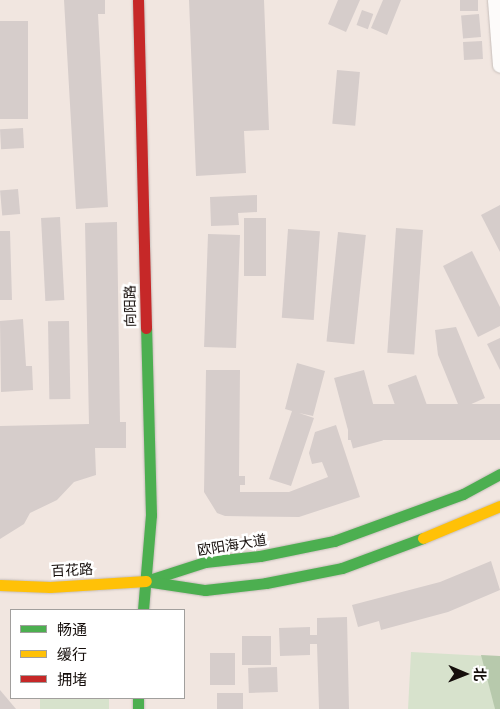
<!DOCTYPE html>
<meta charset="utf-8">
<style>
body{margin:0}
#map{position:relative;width:500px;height:709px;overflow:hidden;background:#f1e6e0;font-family:"Open Sans","Noto Sans SC",sans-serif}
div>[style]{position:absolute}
.green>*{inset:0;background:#d7e2cc;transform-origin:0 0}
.forest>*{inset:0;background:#b7c9ac}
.building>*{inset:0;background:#d6cdcb;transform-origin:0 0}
.roads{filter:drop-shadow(0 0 1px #c6bdb9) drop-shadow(0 0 1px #c6bdb9)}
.street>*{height:15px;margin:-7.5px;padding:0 7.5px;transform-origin:7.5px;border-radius:7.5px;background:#fdfbfa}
.fast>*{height:11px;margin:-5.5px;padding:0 5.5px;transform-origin:5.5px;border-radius:5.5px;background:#4caf50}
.slow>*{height:11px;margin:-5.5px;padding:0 5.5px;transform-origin:5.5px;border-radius:5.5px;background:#ffc107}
.jam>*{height:11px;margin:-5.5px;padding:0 5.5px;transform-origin:5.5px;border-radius:5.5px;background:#c62828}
span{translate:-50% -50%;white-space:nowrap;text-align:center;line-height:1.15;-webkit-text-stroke:5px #fff;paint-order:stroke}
.street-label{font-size:14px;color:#150e0b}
.legend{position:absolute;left:10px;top:609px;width:175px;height:90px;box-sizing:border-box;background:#fff;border:1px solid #a19f9d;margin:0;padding:6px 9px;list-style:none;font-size:15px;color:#150e0b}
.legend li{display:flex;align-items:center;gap:10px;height:25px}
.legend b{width:25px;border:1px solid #a19f9d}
.north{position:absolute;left:440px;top:649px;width:50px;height:50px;-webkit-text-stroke:4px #fff;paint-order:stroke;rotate:91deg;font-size:14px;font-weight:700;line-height:20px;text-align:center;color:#150e0b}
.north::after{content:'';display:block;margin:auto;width:18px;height:22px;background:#150e0b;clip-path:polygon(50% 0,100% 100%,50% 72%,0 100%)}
</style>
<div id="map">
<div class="green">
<div style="left:411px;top:652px;width:89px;height:57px;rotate:3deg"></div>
<div style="left:40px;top:698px;width:69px;height:12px"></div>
</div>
<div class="forest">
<div style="clip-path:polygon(481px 655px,500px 656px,500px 709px,495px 709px)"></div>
</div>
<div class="building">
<div style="clip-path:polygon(64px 0,105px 0,105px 14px,98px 14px,108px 207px,76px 209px)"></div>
<div style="clip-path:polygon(189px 0,264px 0,269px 130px,244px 131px,246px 173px,196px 176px)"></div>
<div style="clip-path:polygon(338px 0,360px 0,346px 32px,328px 24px)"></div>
<div style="clip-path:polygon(383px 0,401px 0,387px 35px,371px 28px)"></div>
<div style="left:460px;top:0;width:18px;height:11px"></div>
<div style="left:362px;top:10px;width:12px;height:16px;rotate:20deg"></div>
<div style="left:479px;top:14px;width:23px;height:18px;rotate:85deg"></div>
<div style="left:0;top:21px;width:28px;height:98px"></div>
<div style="left:482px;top:41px;width:18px;height:19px;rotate:87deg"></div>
<div style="left:337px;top:70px;width:23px;height:54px;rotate:5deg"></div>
<div style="left:23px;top:128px;width:20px;height:23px;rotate:87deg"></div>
<div style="left:18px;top:189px;width:25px;height:18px;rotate:85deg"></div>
<div style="clip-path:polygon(257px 195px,257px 212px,238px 213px,239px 225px,211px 226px,210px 197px)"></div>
<div style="clip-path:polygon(500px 205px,500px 252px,481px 215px)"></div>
<div style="left:60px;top:217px;width:83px;height:19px;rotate:87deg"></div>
<div style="left:244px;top:218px;width:22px;height:58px"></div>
<div style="clip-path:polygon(117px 222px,120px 422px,126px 422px,126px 448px,95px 448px,96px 475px,74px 482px,57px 500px,30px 513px,24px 524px,0 539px,0 426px,89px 424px,85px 223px)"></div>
<div style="left:396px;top:228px;width:27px;height:125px;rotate:4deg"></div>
<div style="left:288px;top:229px;width:32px;height:89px;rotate:4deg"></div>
<div style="clip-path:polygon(0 231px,10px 231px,12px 300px,0 300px)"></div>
<div style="left:338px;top:232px;width:28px;height:110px;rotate:6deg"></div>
<div style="left:208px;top:234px;width:32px;height:113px;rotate:2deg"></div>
<div style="clip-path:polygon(472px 251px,500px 307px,500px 326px,478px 337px,443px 266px)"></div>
<div style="clip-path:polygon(23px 319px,26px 366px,32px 366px,33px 390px,1px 392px,0 321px)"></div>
<div style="left:69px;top:321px;width:78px;height:21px;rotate:89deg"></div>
<div style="clip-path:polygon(456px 327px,485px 398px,460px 409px,438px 355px,435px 330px)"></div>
<div style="clip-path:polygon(500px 338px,500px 370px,487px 344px)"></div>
<div style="clip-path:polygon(297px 363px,325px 371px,313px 416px,299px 413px,314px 418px,291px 486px,269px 479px,292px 411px,285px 409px)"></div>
<div style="clip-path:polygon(206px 370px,240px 370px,239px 476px,245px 476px,245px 485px,240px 485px,240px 492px,289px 492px,328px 477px,322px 462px,312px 464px,309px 453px,315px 432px,336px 425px,360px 497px,299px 517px,225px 516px,217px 513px,204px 492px)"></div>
<div style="left:364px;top:370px;width:73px;height:31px;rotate:75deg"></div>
<div style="left:416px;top:375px;width:49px;height:30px;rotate:70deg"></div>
<div style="left:500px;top:404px;width:36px;height:152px;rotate:90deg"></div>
<div style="clip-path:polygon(491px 561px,500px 590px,448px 612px,381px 630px,379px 621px,358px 627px,352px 605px,440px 582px)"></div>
<div style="clip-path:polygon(347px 617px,349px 709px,319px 709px,317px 644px,310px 644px,310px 655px,280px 656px,279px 628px,310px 627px,310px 635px,317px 635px,317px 618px)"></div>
<div style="left:242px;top:636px;width:29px;height:29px"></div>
<div style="left:210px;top:653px;width:25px;height:32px"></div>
<div style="left:277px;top:667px;width:25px;height:29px;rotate:88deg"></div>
<div style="clip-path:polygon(0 690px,16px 709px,0 709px)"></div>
<div style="left:243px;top:693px;width:16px;height:26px;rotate:90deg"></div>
</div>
<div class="roads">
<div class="street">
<div style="left:495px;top:0;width:65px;rotate:85.6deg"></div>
</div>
<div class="fast">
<div style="left:146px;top:581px;width:62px;rotate:-17.9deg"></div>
<div style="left:205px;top:562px;width:55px;rotate:-6.2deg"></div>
<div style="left:260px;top:556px;width:76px;rotate:-11.5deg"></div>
<div style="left:334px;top:541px;width:137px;rotate:-20deg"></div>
<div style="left:463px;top:494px;width:42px;rotate:-28.4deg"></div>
<div style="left:152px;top:582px;width:54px;rotate:8.6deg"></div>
<div style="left:205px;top:590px;width:61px;rotate:-6.5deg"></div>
<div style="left:266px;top:583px;width:77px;rotate:-11.2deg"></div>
<div style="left:342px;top:568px;width:86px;rotate:-20.3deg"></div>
<div style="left:143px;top:610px;width:95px;rotate:-85.2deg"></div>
<div style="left:151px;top:515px;width:187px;rotate:-91.5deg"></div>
<div style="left:138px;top:698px;width:11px;rotate:90deg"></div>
</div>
<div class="slow">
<div style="left:423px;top:538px;width:83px;rotate:-22.6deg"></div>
<div style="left:0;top:585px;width:50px;rotate:2.3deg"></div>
<div style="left:50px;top:587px;width:96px;rotate:-3.6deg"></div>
</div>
<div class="jam">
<div style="left:138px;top:0;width:328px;rotate:88.6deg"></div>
</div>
</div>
<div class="street-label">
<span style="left:130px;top:306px;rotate:-91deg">向阳路</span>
<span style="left:232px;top:545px;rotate:-9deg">欧阳海大道</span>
<span style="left:72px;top:570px;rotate:-3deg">百花路</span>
</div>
<ul class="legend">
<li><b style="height:6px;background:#4caf50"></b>畅通</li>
<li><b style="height:6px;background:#ffc107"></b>缓行</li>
<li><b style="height:6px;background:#c62828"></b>拥堵</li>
</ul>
<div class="north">北</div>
</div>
